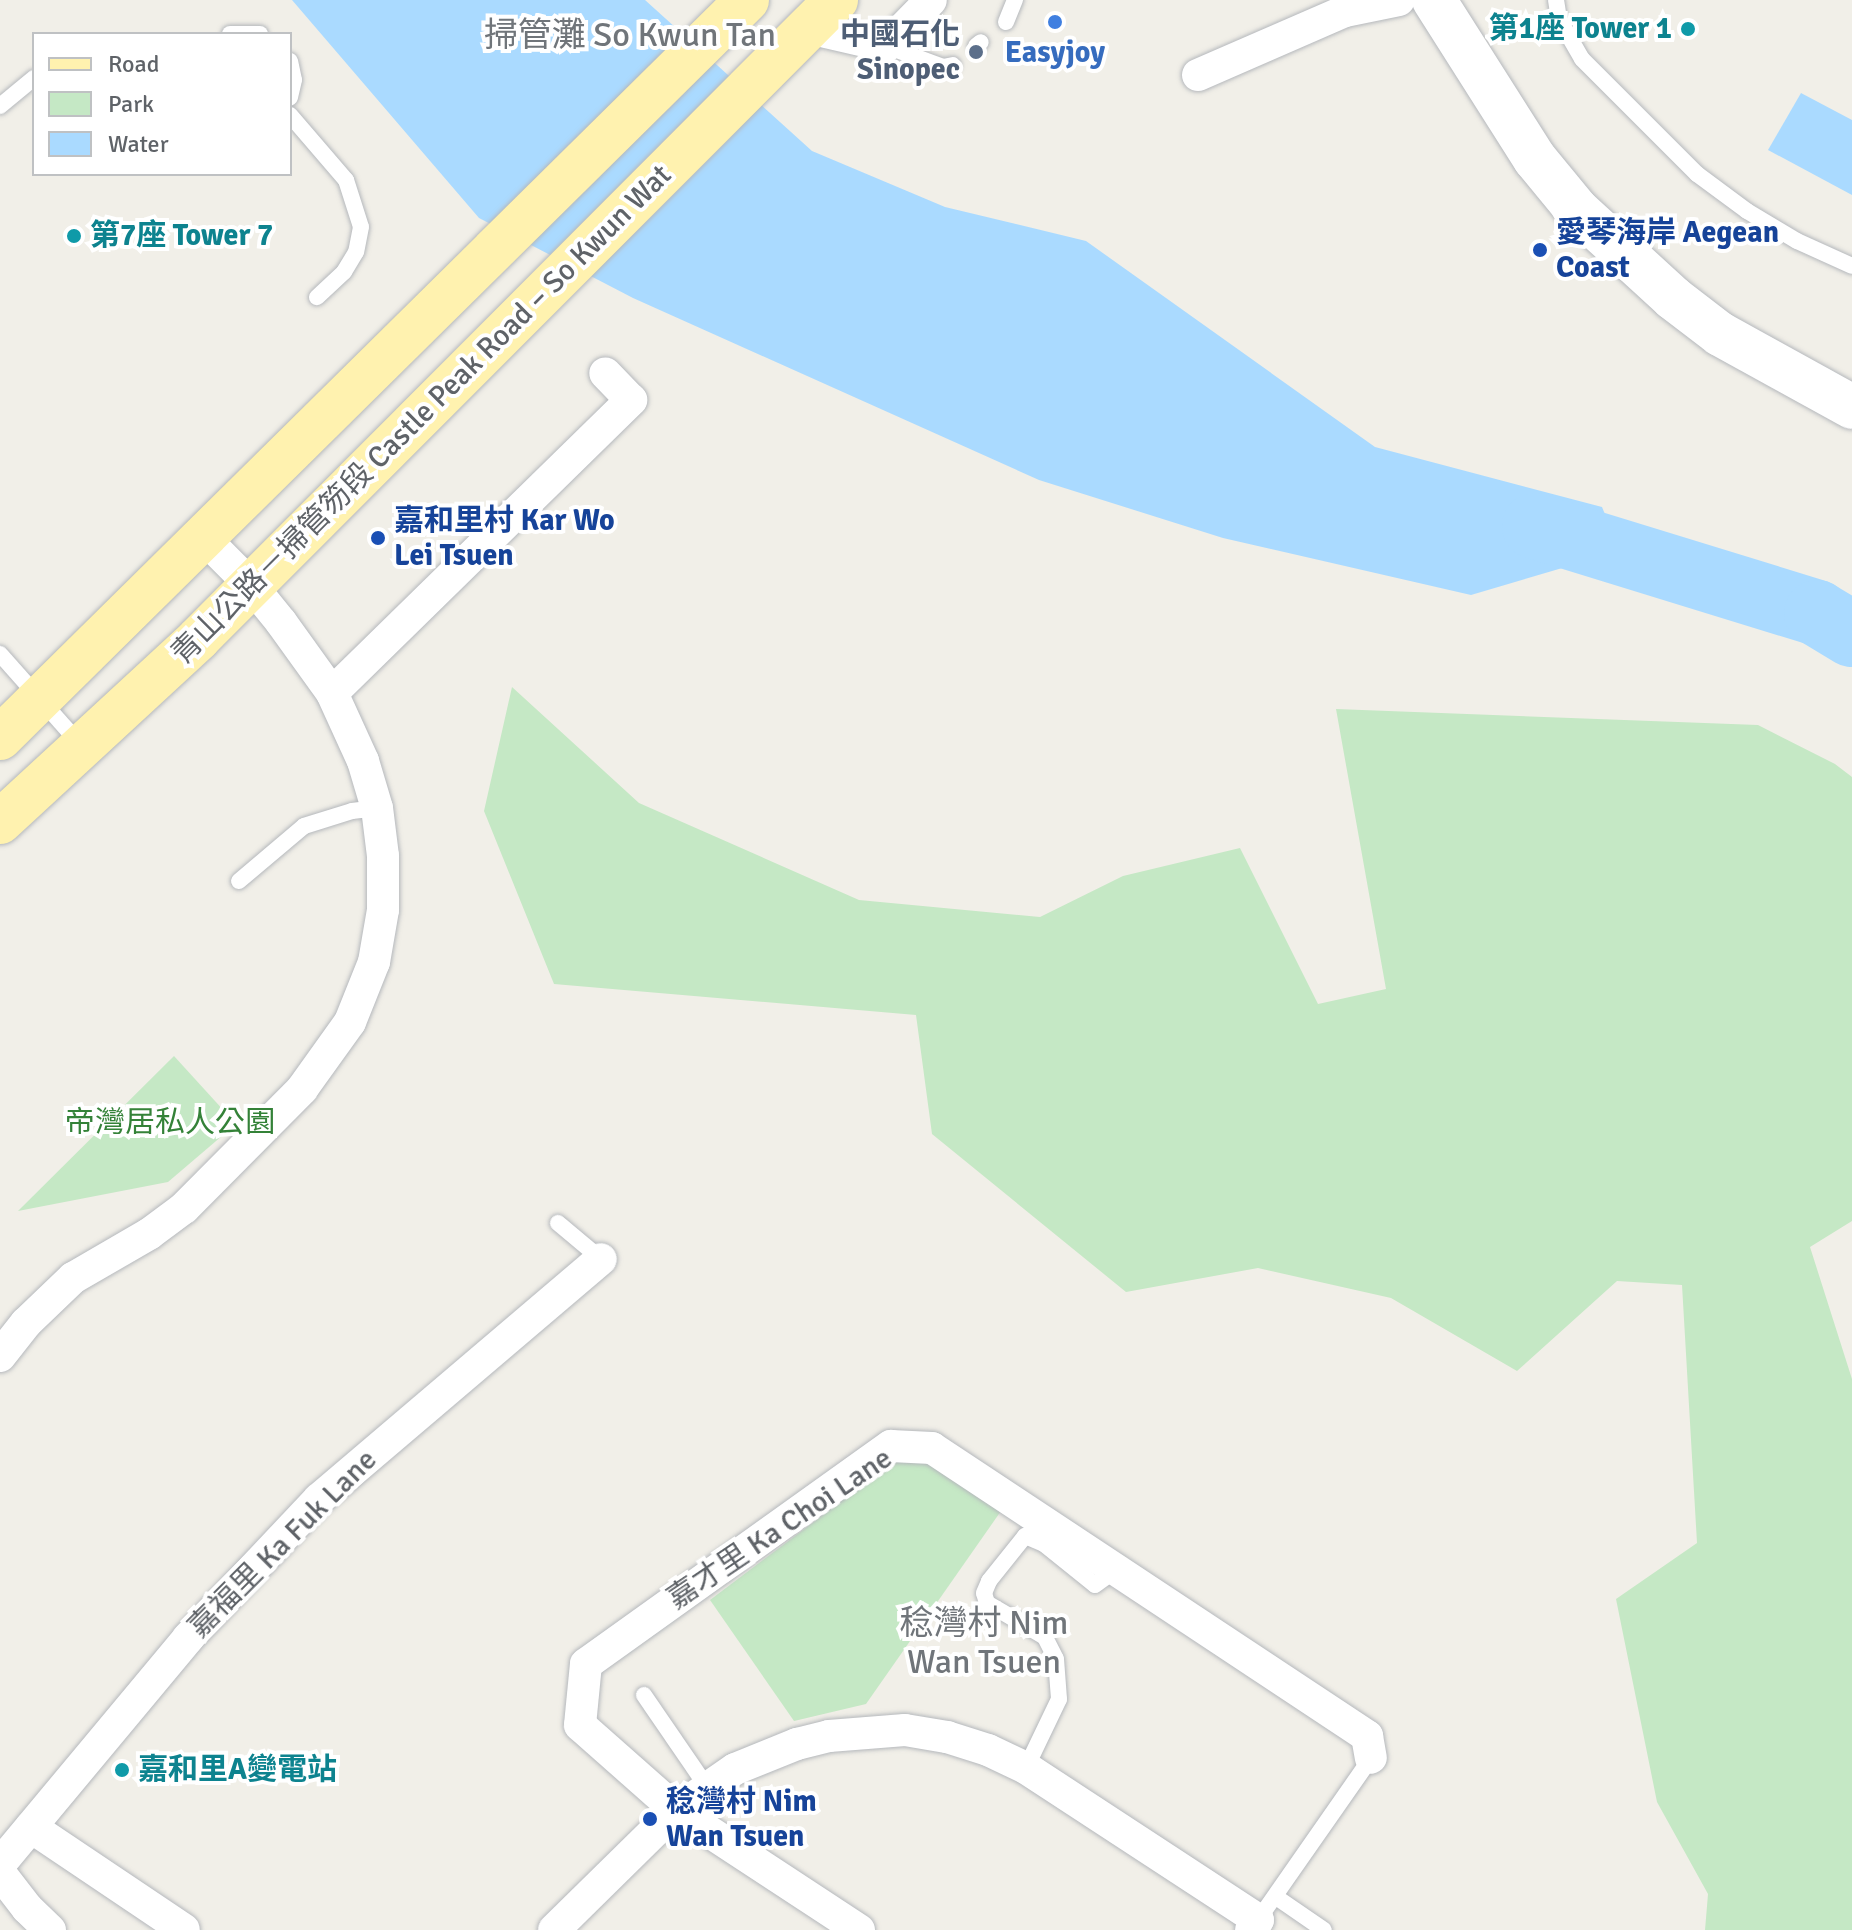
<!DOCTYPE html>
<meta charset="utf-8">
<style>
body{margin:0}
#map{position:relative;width:1852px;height:1930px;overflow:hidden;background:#f1efe8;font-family:Signika,"Noto Sans TC",sans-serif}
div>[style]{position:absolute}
.green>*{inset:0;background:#c5e8c5}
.water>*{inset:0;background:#aadaff}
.river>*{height:66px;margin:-33px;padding:0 33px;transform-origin:33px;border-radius:33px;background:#aadaff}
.roads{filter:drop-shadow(0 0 2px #b5b8bc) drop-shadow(0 0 2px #b5b8bc)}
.lane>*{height:16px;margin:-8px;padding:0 8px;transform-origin:8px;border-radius:8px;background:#fff}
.street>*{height:32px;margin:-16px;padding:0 16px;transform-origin:16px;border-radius:16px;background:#fff}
.secondary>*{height:44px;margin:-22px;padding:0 22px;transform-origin:22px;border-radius:22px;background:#fff}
.primary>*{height:44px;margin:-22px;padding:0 22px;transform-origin:22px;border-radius:22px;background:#fff2af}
.dots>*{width:22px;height:22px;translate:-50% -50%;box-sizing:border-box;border:4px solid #fff;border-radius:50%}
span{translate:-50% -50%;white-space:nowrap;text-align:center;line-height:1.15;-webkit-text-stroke:8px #fff;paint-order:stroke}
.culture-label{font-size:30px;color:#0d838f;font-weight:700}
.right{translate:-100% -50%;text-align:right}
.left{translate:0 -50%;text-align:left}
.service-label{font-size:30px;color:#4e5e75;font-weight:700}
.shop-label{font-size:30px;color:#366cbe;font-weight:700}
.transit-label{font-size:30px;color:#164399;font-weight:700}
.street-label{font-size:30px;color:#5f6368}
.park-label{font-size:30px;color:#348238}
.quarter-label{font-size:34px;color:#70757a}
.legend{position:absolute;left:32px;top:32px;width:260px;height:144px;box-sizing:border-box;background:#fff;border:2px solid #bfc1c3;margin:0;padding:10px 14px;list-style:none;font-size:24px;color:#5f6368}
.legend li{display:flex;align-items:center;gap:16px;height:40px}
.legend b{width:40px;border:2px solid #bfc1c3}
</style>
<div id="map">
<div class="green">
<div style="clip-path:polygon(512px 687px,639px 803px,859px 900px,1040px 917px,1123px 876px,1240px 848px,1318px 1004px,1386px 989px,1336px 709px,1758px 725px,1835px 764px,1852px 777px,1852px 1221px,1810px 1247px,1852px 1379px,1852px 1930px,1705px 1930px,1708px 1894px,1657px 1802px,1616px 1599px,1697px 1543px,1682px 1285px,1617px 1281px,1517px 1371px,1391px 1298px,1258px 1268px,1126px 1292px,932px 1134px,916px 1015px,554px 984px,484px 811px)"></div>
<div style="clip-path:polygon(174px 1056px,236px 1124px,168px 1182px,18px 1211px)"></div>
<div style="clip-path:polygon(929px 1459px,1001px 1511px,866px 1704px,794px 1721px,710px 1600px,896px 1460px)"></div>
</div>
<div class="water">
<div style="clip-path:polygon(292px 0,645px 0,812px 151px,945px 207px,1086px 241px,1375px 447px,1602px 507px,1620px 551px,1471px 595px,1223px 538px,1039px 480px,633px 298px,479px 218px)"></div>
<div style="clip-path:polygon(1801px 93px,1852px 120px,1852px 195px,1768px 150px)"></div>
</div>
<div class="river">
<div style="left:1535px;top:526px;width:295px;rotate:17.1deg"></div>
<div style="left:1817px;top:613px;width:41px;rotate:31deg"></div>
</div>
<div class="roads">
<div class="lane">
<div style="left:1556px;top:0;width:19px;rotate:81deg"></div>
<div style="left:1559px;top:19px;width:46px;rotate:60.1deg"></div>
<div style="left:1582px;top:59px;width:163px;rotate:45deg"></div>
<div style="left:1697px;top:174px;width:62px;rotate:36.5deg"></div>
<div style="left:1747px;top:211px;width:58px;rotate:31deg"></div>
<div style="left:1797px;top:241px;width:60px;rotate:24.4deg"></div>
<div style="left:1006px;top:22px;width:24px;rotate:-68deg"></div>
<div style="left:230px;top:34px;width:30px"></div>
<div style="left:886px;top:46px;width:61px;rotate:20.2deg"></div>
<div style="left:943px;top:67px;width:10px;rotate:-11deg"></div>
<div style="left:976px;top:46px;width:6px;rotate:-39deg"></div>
<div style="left:290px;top:61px;width:19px;rotate:78deg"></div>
<div style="left:294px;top:80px;width:18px;rotate:103deg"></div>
<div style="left:0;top:106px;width:44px;rotate:-39.5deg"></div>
<div style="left:290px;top:115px;width:86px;rotate:49.3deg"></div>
<div style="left:346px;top:180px;width:49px;rotate:72.3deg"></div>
<div style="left:361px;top:227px;width:25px;rotate:101deg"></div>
<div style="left:356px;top:252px;width:23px;rotate:121deg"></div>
<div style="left:344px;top:272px;width:37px;rotate:137deg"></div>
<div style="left:0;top:654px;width:120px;rotate:48.4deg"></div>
<div style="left:239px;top:881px;width:85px;rotate:-40.2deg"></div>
<div style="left:304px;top:826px;width:50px;rotate:-17.4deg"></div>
<div style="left:352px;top:811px;width:25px;rotate:-7deg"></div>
<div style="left:558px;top:1223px;width:56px;rotate:39.9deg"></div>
<div style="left:644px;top:1695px;width:112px;rotate:55.6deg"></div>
<div style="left:1026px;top:1768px;width:76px;rotate:-64.4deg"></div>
<div style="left:1059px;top:1699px;width:40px;rotate:-94.3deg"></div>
<div style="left:1056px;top:1659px;width:25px;rotate:-117deg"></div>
<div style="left:1045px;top:1637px;width:67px;rotate:-149.6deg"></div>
<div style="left:987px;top:1603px;width:10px;rotate:-107deg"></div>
<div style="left:984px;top:1593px;width:13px;rotate:-67deg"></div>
<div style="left:989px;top:1581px;width:58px;rotate:-51.3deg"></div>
<div style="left:1025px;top:1536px;width:21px;rotate:23deg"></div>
<div style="left:1044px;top:1544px;width:65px;rotate:38.8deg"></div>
<div style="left:1095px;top:1585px;width:26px;rotate:-36deg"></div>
<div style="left:1276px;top:1897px;width:58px;rotate:34.5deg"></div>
<div style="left:1258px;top:1920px;width:198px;rotate:-55.1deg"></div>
</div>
<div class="street">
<div style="left:808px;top:28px;width:80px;rotate:13deg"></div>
<div style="left:886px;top:46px;width:64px;rotate:-45.6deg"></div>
<div style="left:1198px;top:75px;width:160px;rotate:-23.5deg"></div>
<div style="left:1345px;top:11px;width:55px;rotate:-11.5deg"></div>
<div style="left:332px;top:693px;width:419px;rotate:-44.4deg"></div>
<div style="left:631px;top:400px;width:37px;rotate:-134deg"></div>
<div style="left:0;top:1356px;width:42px;rotate:-51.8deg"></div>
<div style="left:26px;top:1323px;width:65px;rotate:-43.8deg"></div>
<div style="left:73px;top:1278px;width:88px;rotate:-30.1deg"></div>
<div style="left:149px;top:1234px;width:44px;rotate:-36.6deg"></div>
<div style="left:184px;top:1208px;width:168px;rotate:-45.2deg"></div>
<div style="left:302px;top:1089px;width:82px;rotate:-54.4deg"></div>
<div style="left:350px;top:1022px;width:65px;rotate:-68.2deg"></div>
<div style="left:374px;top:962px;width:53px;rotate:-80.2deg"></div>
<div style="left:383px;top:910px;width:54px;rotate:-90deg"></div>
<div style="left:383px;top:856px;width:48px;rotate:-97.1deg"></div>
<div style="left:377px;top:808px;width:49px;rotate:-106.6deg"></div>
<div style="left:363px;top:761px;width:75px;rotate:-114.5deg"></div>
<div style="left:332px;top:693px;width:87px;rotate:-125.7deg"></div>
<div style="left:281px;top:622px;width:48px;rotate:-129deg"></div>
<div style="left:251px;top:585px;width:68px;rotate:-135deg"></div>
<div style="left:31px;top:1827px;width:184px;rotate:33.9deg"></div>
<div style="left:0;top:1864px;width:294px;rotate:-50.2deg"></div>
<div style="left:188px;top:1638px;width:191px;rotate:-46.7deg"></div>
<div style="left:319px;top:1499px;width:370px;rotate:-40.4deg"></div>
<div style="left:0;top:1873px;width:44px;rotate:52.4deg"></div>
<div style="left:27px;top:1908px;width:32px;rotate:44deg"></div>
<div style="left:554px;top:1930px;width:171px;rotate:-44.5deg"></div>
<div style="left:676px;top:1810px;width:72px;rotate:-34.8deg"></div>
<div style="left:735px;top:1769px;width:67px;rotate:-22deg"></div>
<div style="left:797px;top:1744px;width:33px;rotate:-14deg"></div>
<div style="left:829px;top:1736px;width:76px;rotate:-4.5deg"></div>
<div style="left:905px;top:1730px;width:43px;rotate:9.5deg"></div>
<div style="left:947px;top:1737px;width:43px;rotate:17.6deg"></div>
<div style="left:988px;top:1750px;width:42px;rotate:25.3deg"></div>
<div style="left:1026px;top:1768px;width:277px;rotate:33.2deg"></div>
<div style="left:1258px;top:1920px;width:12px;rotate:125deg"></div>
<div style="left:859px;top:1930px;width:219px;rotate:-146.7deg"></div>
<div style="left:676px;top:1810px;width:128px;rotate:-138.5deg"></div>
<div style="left:580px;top:1725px;width:61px;rotate:-84.4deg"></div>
<div style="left:586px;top:1664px;width:375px;rotate:-35.6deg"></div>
<div style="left:891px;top:1446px;width:41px;rotate:2.8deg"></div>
<div style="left:932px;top:1448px;width:522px;rotate:33.51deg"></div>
<div style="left:1367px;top:1736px;width:22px;rotate:80deg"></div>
</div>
<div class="secondary">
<div style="left:1434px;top:0;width:188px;rotate:57.6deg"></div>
<div style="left:1535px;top:159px;width:66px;rotate:50.5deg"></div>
<div style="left:1577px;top:210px;width:130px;rotate:42.5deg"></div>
<div style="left:1673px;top:298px;width:59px;rotate:37.5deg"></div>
<div style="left:1720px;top:334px;width:151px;rotate:28.9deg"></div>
</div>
<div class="primary">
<div style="left:0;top:738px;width:1050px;rotate:-44.65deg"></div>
<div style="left:0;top:822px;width:270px;rotate:-42.7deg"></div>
<div style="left:198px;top:639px;width:903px;rotate:-45.04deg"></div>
</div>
</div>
<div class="dots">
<div style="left:1055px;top:22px;background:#3f7fe0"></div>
<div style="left:1688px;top:29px;background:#0f9aa8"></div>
<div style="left:976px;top:52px;background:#5c6f8a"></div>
<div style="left:74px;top:236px;background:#0f9aa8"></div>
<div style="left:1540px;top:250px;background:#1a4fb4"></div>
<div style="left:378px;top:538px;background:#1a4fb4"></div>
<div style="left:122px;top:1770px;background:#0f9aa8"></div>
<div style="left:650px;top:1819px;background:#1a4fb4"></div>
</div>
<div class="culture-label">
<span class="right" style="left:1672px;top:29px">第1座 Tower 1</span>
<span class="left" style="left:90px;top:236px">第7座 Tower 7</span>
<span class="left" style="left:138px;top:1770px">嘉和里A變電站</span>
</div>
<div class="service-label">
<span class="right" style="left:960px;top:52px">中國石化<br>Sinopec</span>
</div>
<div class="shop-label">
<span style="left:1055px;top:53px">Easyjoy</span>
</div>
<div class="transit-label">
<span class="left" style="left:1556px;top:250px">愛琴海岸 Aegean<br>Coast</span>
<span class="left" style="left:394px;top:538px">嘉和里村 Kar Wo<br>Lei Tsuen</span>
<span class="left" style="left:666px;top:1819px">稔灣村 Nim<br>Wan Tsuen</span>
</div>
<div class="street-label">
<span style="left:422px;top:415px;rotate:-45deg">青山公路－掃管笏段 Castle Peak Road – So Kwun Wat</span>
<span style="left:780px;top:1529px;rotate:-34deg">嘉才里 Ka Choi Lane</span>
<span style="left:283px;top:1544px;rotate:-45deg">嘉福里 Ka Fuk Lane</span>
</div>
<div class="park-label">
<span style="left:170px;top:1123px">帝灣居私人公園</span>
</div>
<div class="quarter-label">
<span style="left:630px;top:36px">掃管灘 So Kwun Tan</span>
<span style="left:984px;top:1643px">稔灣村 Nim<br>Wan Tsuen</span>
</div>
<ul class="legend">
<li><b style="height:10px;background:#fff2af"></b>Road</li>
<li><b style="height:22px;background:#c5e8c5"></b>Park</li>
<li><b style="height:22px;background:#aadaff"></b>Water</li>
</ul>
</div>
